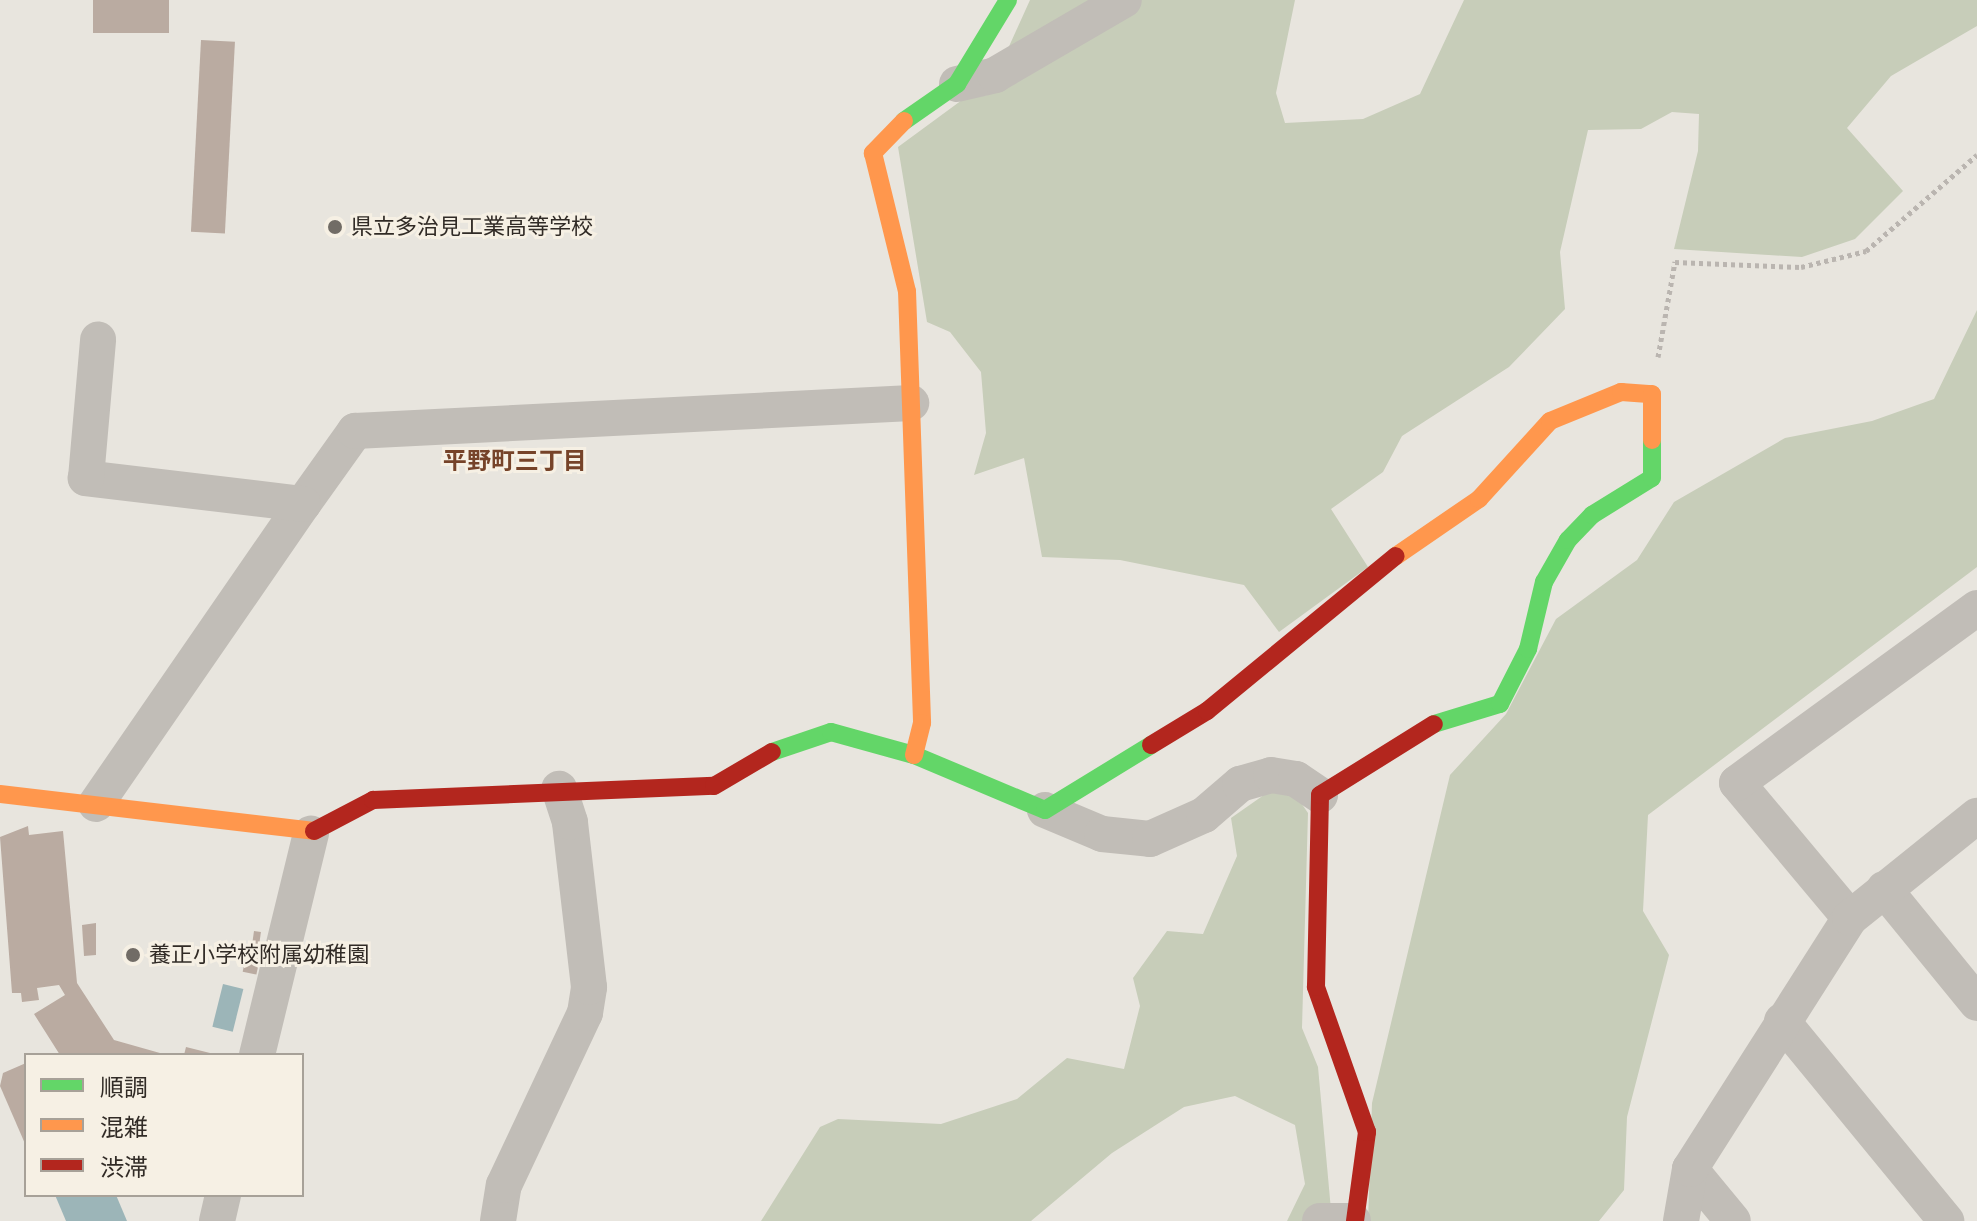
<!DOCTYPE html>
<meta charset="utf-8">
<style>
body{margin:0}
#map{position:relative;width:1977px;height:1221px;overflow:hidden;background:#e8e5de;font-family:Signika,"Noto Sans JP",sans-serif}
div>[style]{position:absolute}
.green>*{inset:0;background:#c7cdb9}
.water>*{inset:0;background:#9cb5b8;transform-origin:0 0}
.building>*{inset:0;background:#baaba1;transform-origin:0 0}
.path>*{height:5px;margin-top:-2.5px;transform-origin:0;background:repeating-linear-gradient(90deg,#bab5b0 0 4px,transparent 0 8px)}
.street>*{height:36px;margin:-18px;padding:0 18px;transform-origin:18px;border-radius:18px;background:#c1bdb7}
.fast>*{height:18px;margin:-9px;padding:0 9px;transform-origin:9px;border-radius:9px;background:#63d668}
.slow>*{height:18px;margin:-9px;padding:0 9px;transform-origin:9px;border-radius:9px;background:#ff974d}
.jam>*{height:18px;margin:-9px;padding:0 9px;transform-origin:9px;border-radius:9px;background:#b3261e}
.dots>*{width:22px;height:22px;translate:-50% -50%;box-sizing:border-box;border:4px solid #f6f0e4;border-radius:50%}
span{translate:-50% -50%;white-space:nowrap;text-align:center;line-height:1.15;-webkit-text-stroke:6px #f6f0e4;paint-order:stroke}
.poi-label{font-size:22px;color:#312b26}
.left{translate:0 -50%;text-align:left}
.neighbourhood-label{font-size:24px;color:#764329;font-weight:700}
.legend{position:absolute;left:24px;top:1053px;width:280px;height:144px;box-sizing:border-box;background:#f6f0e4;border:2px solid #a7a198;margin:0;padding:10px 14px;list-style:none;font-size:24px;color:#312b26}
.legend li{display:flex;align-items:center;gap:16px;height:40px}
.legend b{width:40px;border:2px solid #a7a198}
</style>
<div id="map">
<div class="green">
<div style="clip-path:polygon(1030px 0,1295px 0,1276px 93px,1285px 123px,1363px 119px,1420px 94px,1464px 0,1977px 0,1977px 26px,1891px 76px,1847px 128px,1903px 191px,1855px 239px,1802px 257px,1674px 249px,1698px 151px,1699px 114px,1672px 112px,1641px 129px,1588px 130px,1560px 252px,1565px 309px,1509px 367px,1402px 436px,1383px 472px,1331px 509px,1368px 567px,1279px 632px,1244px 585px,1120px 560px,1042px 557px,1024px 458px,974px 475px,986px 433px,981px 372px,950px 332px,927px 322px,898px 147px,962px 100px,987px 95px)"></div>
<div style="clip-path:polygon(1977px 310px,1977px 567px,1648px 815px,1643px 911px,1669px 955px,1627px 1117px,1624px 1190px,1599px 1221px,1368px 1221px,1372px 1103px,1450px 775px,1506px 714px,1556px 619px,1637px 560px,1674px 502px,1785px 438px,1872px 421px,1934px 399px)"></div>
<div style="clip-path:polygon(1271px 790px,1297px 797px,1308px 813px,1302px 1028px,1318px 1067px,1332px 1221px,1287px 1221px,1305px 1184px,1295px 1125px,1235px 1096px,1184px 1107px,1112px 1153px,1031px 1221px,761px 1221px,820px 1127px,838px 1119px,941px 1124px,1017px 1099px,1067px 1058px,1124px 1069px,1140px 1006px,1133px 978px,1167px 931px,1203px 934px,1237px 856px,1231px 818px)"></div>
</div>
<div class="water">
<div style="left:223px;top:984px;width:21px;height:44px;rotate:14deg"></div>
<div style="clip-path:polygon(55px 1195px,116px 1195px,127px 1221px,66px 1221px)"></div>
</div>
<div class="building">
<div style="left:93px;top:0;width:76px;height:33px"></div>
<div style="left:201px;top:40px;width:34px;height:192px;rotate:3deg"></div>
<div style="clip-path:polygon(28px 826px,29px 835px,63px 831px,77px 983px,114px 1040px,167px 1055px,60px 1055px,34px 1014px,65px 995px,59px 985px,37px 988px,39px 1000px,22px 1002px,21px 993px,12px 993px,0 837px)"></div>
<div style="clip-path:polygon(96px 923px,96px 955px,84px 956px,82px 925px)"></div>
<div style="left:254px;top:931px;width:7px;height:24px;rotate:8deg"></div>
<div style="left:246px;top:956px;width:14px;height:16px;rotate:12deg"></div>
<div style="clip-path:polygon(186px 1047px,214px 1054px,214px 1055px,184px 1055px)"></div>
<div style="clip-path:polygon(26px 1063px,26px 1146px,0 1086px,3px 1073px)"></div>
</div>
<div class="path">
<div style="left:1658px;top:357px;width:97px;rotate:-79.9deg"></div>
<div style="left:1675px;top:262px;width:126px;rotate:2.3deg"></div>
<div style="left:1801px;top:267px;width:67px;rotate:-13.8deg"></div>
<div style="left:1866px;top:251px;width:147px;rotate:-40.9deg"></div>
</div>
<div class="street">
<div style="left:957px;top:84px;width:39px;rotate:-13deg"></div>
<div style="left:995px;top:75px;width:149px;rotate:-30.2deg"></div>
<div style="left:303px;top:504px;width:90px;rotate:-54.5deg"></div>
<div style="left:355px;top:431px;width:557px;rotate:-2.88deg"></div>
<div style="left:96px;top:804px;width:364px;rotate:-55.4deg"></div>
<div style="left:303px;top:504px;width:219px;rotate:-173.2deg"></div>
<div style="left:86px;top:478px;width:139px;rotate:-85deg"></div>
<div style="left:1045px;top:810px;width:62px;rotate:22.8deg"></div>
<div style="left:1102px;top:834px;width:48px;rotate:5.9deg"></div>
<div style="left:1150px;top:839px;width:59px;rotate:-24deg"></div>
<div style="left:1204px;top:815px;width:48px;rotate:-40.7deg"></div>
<div style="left:1240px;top:784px;width:32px;rotate:-16deg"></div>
<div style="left:1271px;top:775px;width:25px;rotate:9deg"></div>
<div style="left:1296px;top:779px;width:29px;rotate:34deg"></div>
<div style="left:1884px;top:889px;width:147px;rotate:50.8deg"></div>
<div style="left:1850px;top:918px;width:176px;rotate:-129.9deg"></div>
<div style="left:1737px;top:783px;width:297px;rotate:-36.1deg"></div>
<div style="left:1782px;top:1021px;width:259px;rotate:50.6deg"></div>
<div style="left:257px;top:1055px;width:228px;rotate:-76.3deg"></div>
<div style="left:1690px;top:1169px;width:67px;rotate:50.4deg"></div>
<div style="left:217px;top:1221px;width:27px;rotate:-77deg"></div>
<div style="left:498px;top:1221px;width:36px;rotate:-81deg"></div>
<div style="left:504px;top:1185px;width:190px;rotate:-64.8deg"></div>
<div style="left:585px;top:1013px;width:26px;rotate:-81deg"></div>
<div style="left:589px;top:987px;width:166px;rotate:-96.6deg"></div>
<div style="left:570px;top:822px;width:35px;rotate:-108deg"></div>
<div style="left:1320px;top:1221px;width:33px"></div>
<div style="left:1681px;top:1221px;width:53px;rotate:-80.2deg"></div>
<div style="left:1690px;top:1169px;width:298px;rotate:-57.5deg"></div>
<div style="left:1850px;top:918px;width:163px;rotate:-38.8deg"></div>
</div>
<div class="fast">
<div style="left:904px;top:121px;width:65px;rotate:-34.9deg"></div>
<div style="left:957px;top:84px;width:98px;rotate:-58.7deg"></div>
<div style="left:1434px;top:724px;width:69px;rotate:-16.9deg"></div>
<div style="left:1500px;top:704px;width:62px;rotate:-63deg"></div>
<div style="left:1528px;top:649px;width:69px;rotate:-76.6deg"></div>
<div style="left:1544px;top:582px;width:48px;rotate:-60.3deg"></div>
<div style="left:1568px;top:540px;width:35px;rotate:-46deg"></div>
<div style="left:1592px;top:515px;width:70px;rotate:-31.7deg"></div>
<div style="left:1652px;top:478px;width:38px;rotate:-90deg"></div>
<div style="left:772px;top:752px;width:62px;rotate:-18.7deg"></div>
<div style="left:831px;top:732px;width:86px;rotate:15.5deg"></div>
<div style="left:914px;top:755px;width:142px;rotate:22.8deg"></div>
<div style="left:1045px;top:810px;width:124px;rotate:-31.5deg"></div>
</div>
<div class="slow">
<div style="left:904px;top:121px;width:45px;rotate:134.1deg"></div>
<div style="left:873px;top:153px;width:142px;rotate:76.2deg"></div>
<div style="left:907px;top:291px;width:432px;rotate:88deg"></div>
<div style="left:922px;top:723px;width:33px;rotate:104deg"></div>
<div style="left:1396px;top:556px;width:101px;rotate:-34.5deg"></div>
<div style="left:1479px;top:499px;width:105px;rotate:-47.7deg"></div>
<div style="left:1550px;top:421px;width:77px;rotate:-22.2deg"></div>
<div style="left:1621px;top:392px;width:31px;rotate:4deg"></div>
<div style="left:1652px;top:394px;width:46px;rotate:90deg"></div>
<div style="left:0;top:794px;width:316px;rotate:6.7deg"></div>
</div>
<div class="jam">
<div style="left:1151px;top:745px;width:66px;rotate:-31.3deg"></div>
<div style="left:1207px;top:711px;width:244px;rotate:-39.4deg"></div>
<div style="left:314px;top:831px;width:67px;rotate:-27.7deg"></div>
<div style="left:373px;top:800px;width:341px;rotate:-2.4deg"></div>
<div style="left:714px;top:786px;width:67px;rotate:-30.4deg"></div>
<div style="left:1355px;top:1221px;width:90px;rotate:-82.3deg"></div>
<div style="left:1367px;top:1132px;width:154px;rotate:-109.4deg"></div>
<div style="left:1316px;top:987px;width:192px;rotate:-88.8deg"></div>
<div style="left:1320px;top:795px;width:134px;rotate:-31.9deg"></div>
</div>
<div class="dots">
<div style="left:335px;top:227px;background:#716c66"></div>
<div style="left:133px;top:955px;background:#716c66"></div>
</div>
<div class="poi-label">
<span class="left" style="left:351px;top:227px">県立多治見工業高等学校</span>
<span class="left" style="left:149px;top:955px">養正小学校附属幼稚園</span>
</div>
<div class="neighbourhood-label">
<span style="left:515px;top:462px">平野町三丁目</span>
</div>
<ul class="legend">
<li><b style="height:10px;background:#63d668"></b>順調</li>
<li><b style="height:10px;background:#ff974d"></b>混雑</li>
<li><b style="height:10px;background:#b3261e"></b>渋滞</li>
</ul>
</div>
